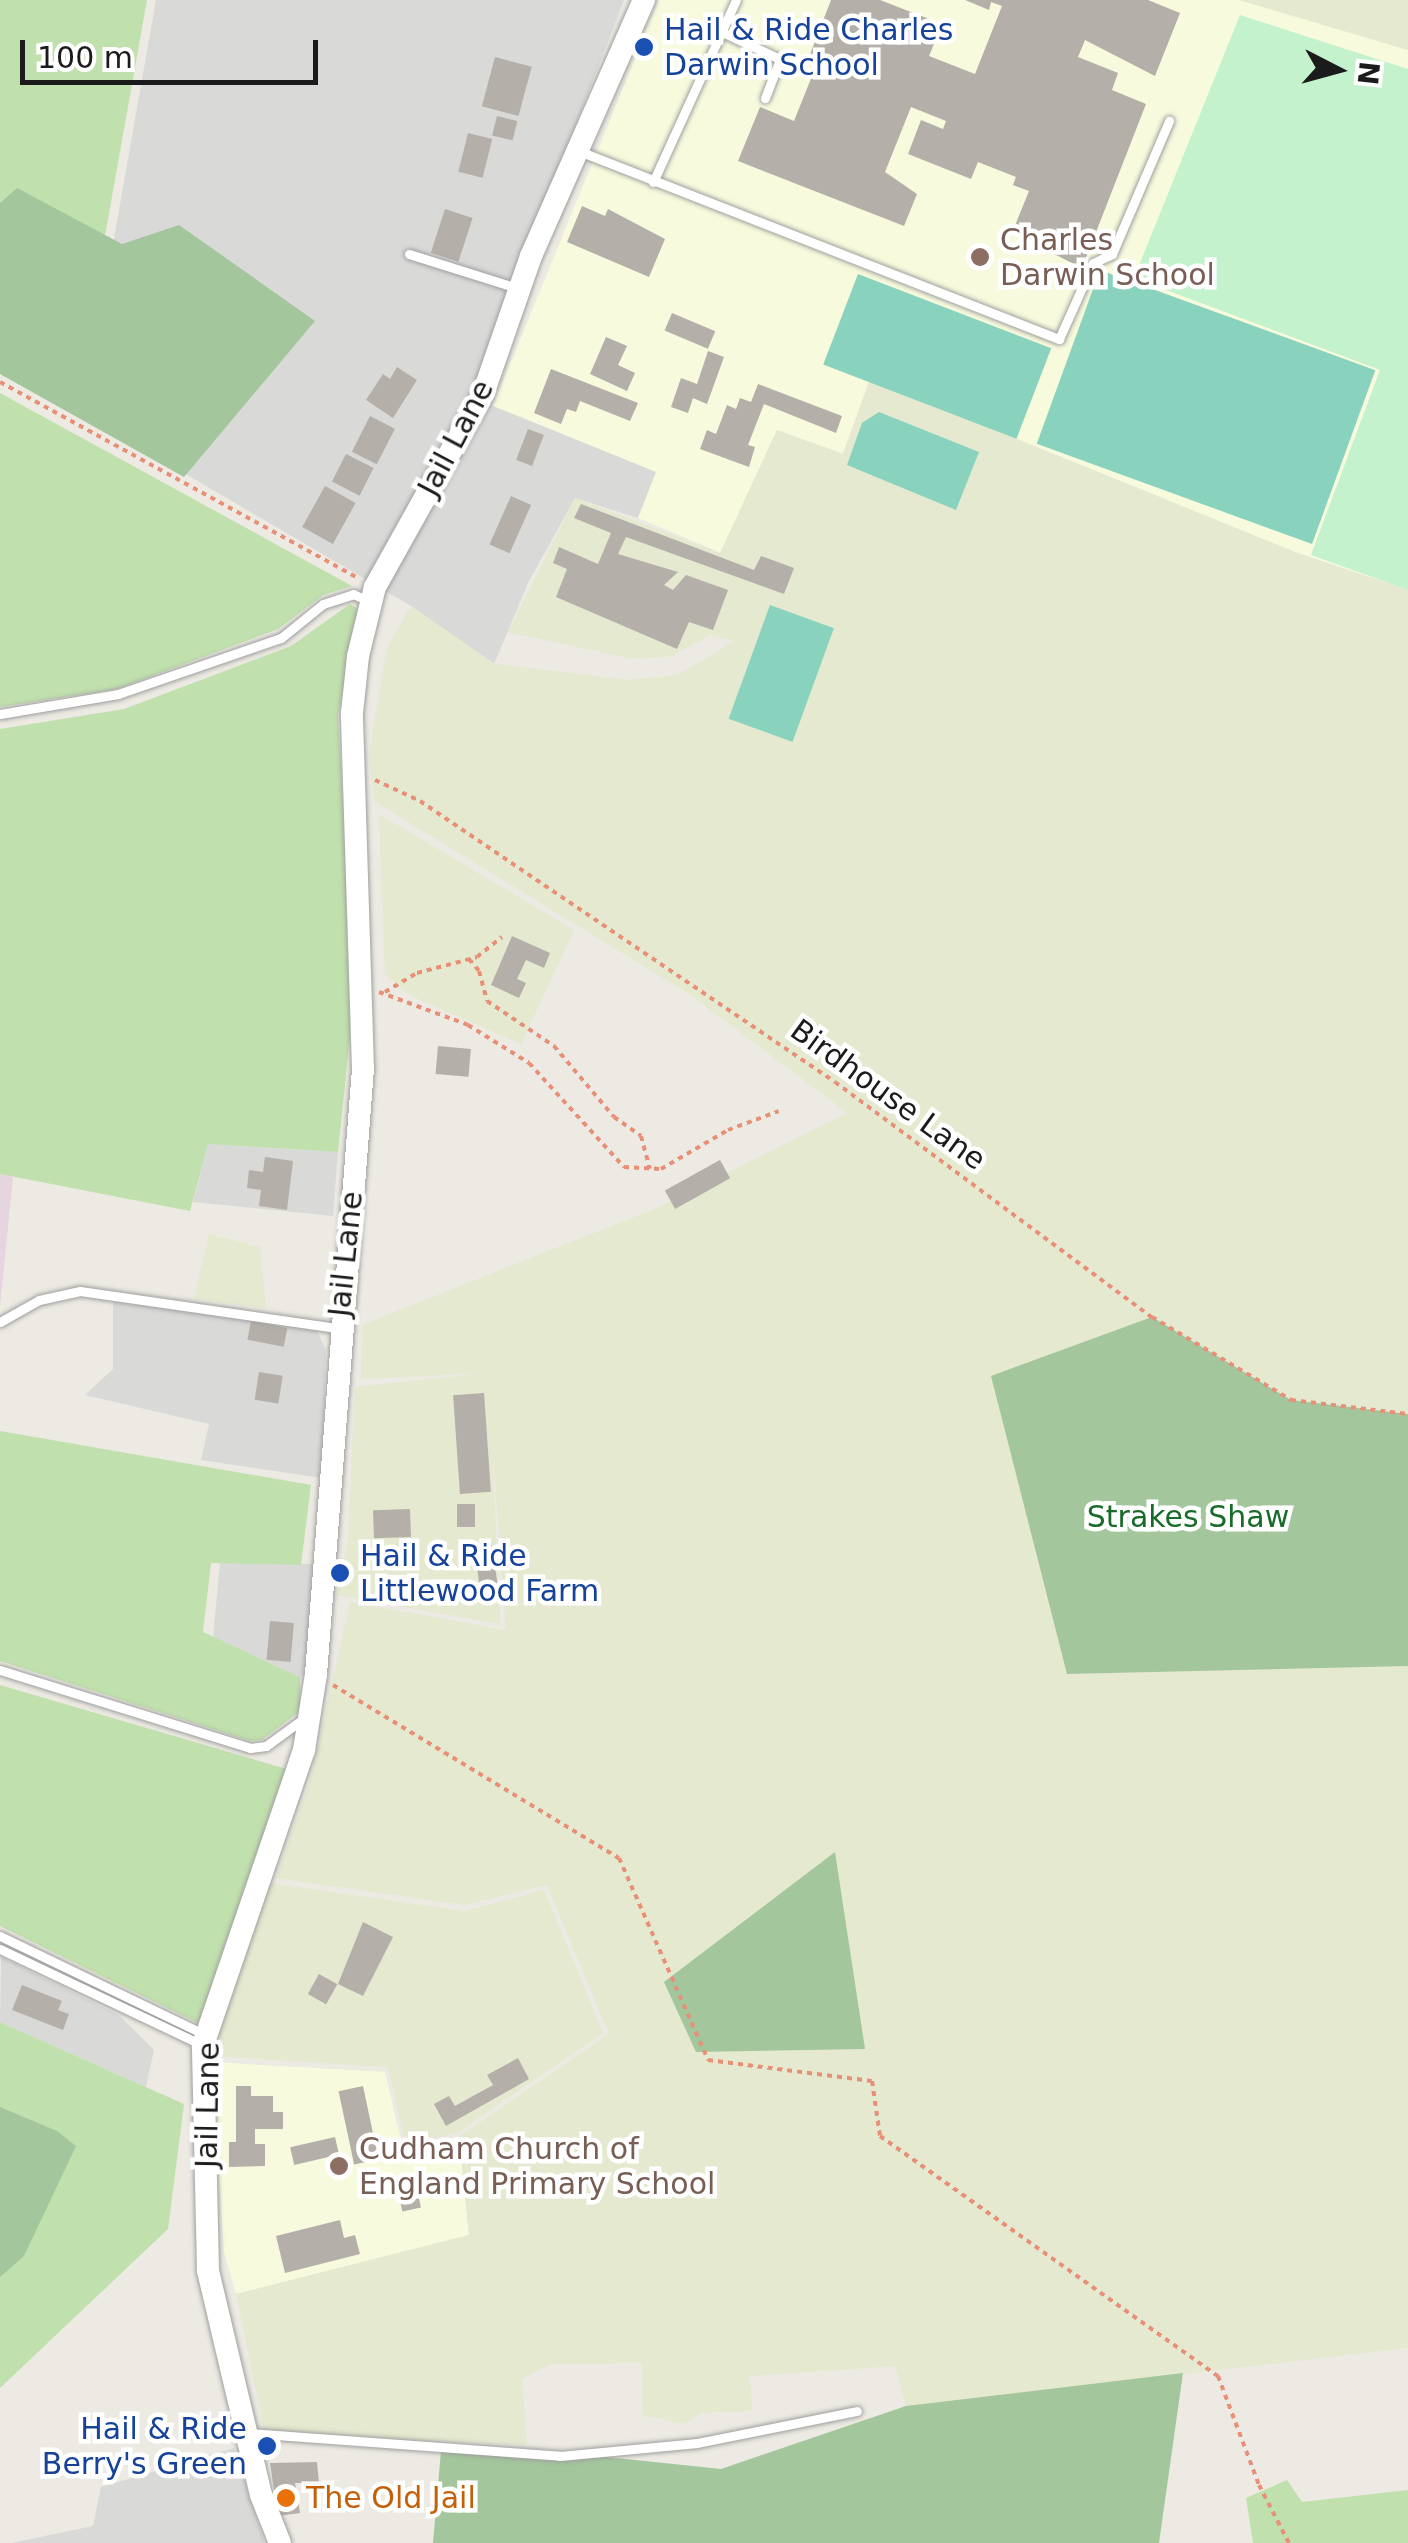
<!DOCTYPE html>
<style>
body{margin:0}
#map{position:relative;width:1408px;height:2543px;overflow:hidden;background:#eceae2;font-family:"DejaVu Sans",sans-serif}
div>[style]{position:absolute}
.residential>*{inset:0;background:#d9d9d8}
.industrial>*{inset:0;background:#e4d5df}
.education>*{inset:0;background:#f7fadc}
.farmland>*{inset:0;background:#e4e9cf}
.grass>*{inset:0;background:#c0e0ad}
.forest>*{inset:0;background:#a3c69c}
.park>*{inset:0;background:#c3f2cc}
.pitch>*{inset:0;background:#89d2be;transform-origin:0 0}
.building>*{inset:0;background:#b4afa8;transform-origin:0 0}
.path>*{height:4px;margin-top:-2px;transform-origin:0;background:repeating-linear-gradient(90deg,#e89077 0 5px,transparent 0 10px)}
.roads{filter:drop-shadow(0 0 2px #9f9f9f) drop-shadow(0 0 2px #9f9f9f)}
.service>*{height:9px;margin:-4.5px;padding:0 4.5px;transform-origin:4.5px;border-radius:4.5px;background:#fff}
.tertiary>*{height:22px;margin:-11px;padding:0 11px;transform-origin:11px;border-radius:11px;background:#fff}
.dots>*{width:28px;height:28px;translate:-50% -50%;box-sizing:border-box;border:5px solid #fff;border-radius:50%}
span{translate:-50% -50%;white-space:nowrap;text-align:center;line-height:1.15;-webkit-text-stroke:9px #fff;paint-order:stroke}
.transit-label{font-size:30px;color:#164399}
.left{translate:0 -50%;text-align:left}
.right{translate:-100% -50%;text-align:right}
.education-label{font-size:30px;color:#785e54}
.street-label{font-size:30px;color:#1b1b1b}
.park-label{font-size:30px;color:#186b29}
.food-label{font-size:30px;color:#c56008}
.north{position:absolute;left:1288px;top:20px;width:100px;height:100px;-webkit-text-stroke:8px #fff;paint-order:stroke;rotate:96deg;font-size:28px;font-weight:700;line-height:40px;text-align:center;color:#1b1b1b}
.north::after{content:'';display:block;margin:auto;width:35px;height:45px;background:#1b1b1b;clip-path:polygon(50% 0,100% 100%,50% 72%,0 100%)}
.scale{position:absolute;left:20px;top:40px;width:298px;height:45px;box-sizing:border-box;border:5px solid #1b1b1b;border-top:0;padding-left:12px;font-size:30px;line-height:35px;white-space:nowrap;color:#1b1b1b;-webkit-text-stroke:8px #fff;paint-order:stroke}
</style>
<div id="map">
<div class="residential">
<div style="clip-path:polygon(156px 0,624px 0,471px 396px,657px 472px,638px 518px,575px 498px,528px 583px,494px 664px,411px 606px,83px 414px)"></div>
<div style="clip-path:polygon(208px 1144px,338px 1152px,333px 1216px,193px 1202px)"></div>
<div style="clip-path:polygon(113px 1302px,315px 1327px,326px 1350px,322px 1478px,201px 1460px,209px 1424px,85px 1395px,113px 1369px)"></div>
<div style="clip-path:polygon(220px 1563px,315px 1564px,306px 1673px,300px 1677px,213px 1637px)"></div>
<div style="clip-path:polygon(1px 1957px,119px 2015px,154px 2050px,146px 2087px,0 2022px)"></div>
<div style="clip-path:polygon(234px 2448px,265px 2543px,11px 2543px,93px 2526px,101px 2487px)"></div>
</div>
<div class="industrial">
<div style="clip-path:polygon(0 1174px,13px 1177px,0 1307px)"></div>
</div>
<div class="education">
<div style="clip-path:polygon(659px 0,1246px 0,1408px 50px,1408px 590px,1295px 552px,870px 380px,843px 454px,777px 430px,721px 553px,638px 518px,656px 472px,493px 406px)"></div>
<div style="clip-path:polygon(213px 2062px,385px 2072px,403px 2149px,459px 2137px,469px 2235px,236px 2294px,224px 2252px)"></div>
</div>
<div class="farmland">
<div style="clip-path:polygon(1239px 0,1408px 0,1408px 50px,1391px 45px)"></div>
<div style="clip-path:polygon(870px 379px,1295px 552px,1408px 590px,1408px 1414px,1291px 1400px,1152px 1317px,1068px 1674px,1408px 1666px,1408px 2348px,906px 2406px,895px 2366px,750px 2376px,752px 2411px,701px 2413px,684px 2424px,642px 2415px,642px 2363px,550px 2364px,522px 2379px,527px 2445px,265px 2435px,236px 2294px,469px 2235px,459px 2137px,609px 2034px,547px 1885px,465px 1905px,276px 1878px,310px 1781px,350px 1602px,506px 1630px,492px 1441px,500px 1624px,337px 1595px,348px 1540px,355px 1387px,487px 1373px,361px 1379px,362px 1325px,657px 1208px,848px 1113px,689px 994px,374px 801px,369px 753px,387px 648px,411px 606px,495px 664px,628px 680px,678px 675px,735px 641px,710px 635px,672px 656px,632px 659px,508px 632px,575px 498px,720px 553px,777px 430px,843px 454px)"></div>
<div style="clip-path:polygon(379px 814px,574px 930px,521px 1044px,409px 995px,385px 974px)"></div>
<div style="clip-path:polygon(209px 1234px,260px 1247px,266px 1308px,194px 1299px)"></div>
<div style="clip-path:polygon(269px 1883px,464px 1911px,544px 1890px,603px 2033px,458px 2132px,406px 2145px,388px 2067px,211px 2056px)"></div>
</div>
<div class="grass">
<div style="clip-path:polygon(0 0,147px 0,74px 410px,0 364px)"></div>
<div style="clip-path:polygon(0 393px,352px 586px,323px 595px,278px 629px,117px 689px,0 707px)"></div>
<div style="clip-path:polygon(350px 604px,358px 609px,338px 716px,354px 998px,338px 1152px,208px 1144px,190px 1211px,0 1174px,0 729px,124px 709px,291px 646px)"></div>
<div style="clip-path:polygon(0 1431px,311px 1485px,301px 1565px,211px 1563px,203px 1632px,300px 1677px,300px 1711px,262px 1740px,250px 1741px,0 1661px)"></div>
<div style="clip-path:polygon(0 1685px,290px 1770px,202px 2025px,0 1926px)"></div>
<div style="clip-path:polygon(0 2022px,184px 2104px,168px 2229px,0 2388px)"></div>
<div style="clip-path:polygon(1287px 2480px,1302px 2502px,1408px 2490px,1408px 2543px,1253px 2543px,1246px 2498px)"></div>
</div>
<div class="forest">
<div style="clip-path:polygon(17px 188px,122px 244px,179px 225px,315px 321px,184px 477px,0 374px,0 203px)"></div>
<div style="clip-path:polygon(1152px 1317px,1291px 1400px,1408px 1414px,1408px 1666px,1067px 1674px,991px 1376px)"></div>
<div style="clip-path:polygon(835px 1852px,865px 2049px,696px 2052px,664px 1982px)"></div>
<div style="clip-path:polygon(0 2107px,57px 2131px,76px 2146px,24px 2256px,0 2277px)"></div>
<div style="clip-path:polygon(1183px 2373px,1159px 2543px,433px 2543px,441px 2451px,530px 2449px,721px 2469px,906px 2406px)"></div>
</div>
<div class="park">
<div style="clip-path:polygon(1240px 15px,1408px 69px,1408px 590px,1311px 555px,1380px 370px,1134px 278px)"></div>
</div>
<div class="pitch">
<div style="left:1100px;top:270px;width:293px;height:185px;rotate:20deg"></div>
<div style="left:858px;top:274px;width:207px;height:97px;rotate:21deg"></div>
<div style="clip-path:polygon(879px 412px,979px 452px,956px 510px,847px 465px,862px 423px)"></div>
<div style="left:770px;top:605px;width:68px;height:121px;rotate:20deg"></div>
</div>
<div class="building">
<div style="clip-path:polygon(831px 0,880px 0,942px 24px,929px 56px,975px 74px,1002px 6px,991px 2px,989px 10px,965px 0,1148px 0,1180px 13px,1155px 76px,1085px 40px,1078px 57px,1118px 73px,1112px 90px,1146px 104px,1082px 268px,1012px 233px,1029px 191px,1013px 185px,1016px 177px,978px 162px,971px 179px,908px 154px,921px 120px,943px 129px,946px 121px,911px 107px,885px 172px,917px 194px,904px 226px,738px 161px,760px 107px,794px 121px,816px 66px,807px 62px)"></div>
<div style="left:495px;top:57px;width:38px;height:51px;rotate:15deg"></div>
<div style="left:497px;top:116px;width:21px;height:20px;rotate:14deg"></div>
<div style="left:468px;top:133px;width:25px;height:40px;rotate:14deg"></div>
<div style="clip-path:polygon(582px 206px,605px 216px,608px 209px,665px 239px,649px 277px,567px 242px)"></div>
<div style="left:445px;top:209px;width:29px;height:46px;rotate:18deg"></div>
<div style="left:672px;top:313px;width:47px;height:19px;rotate:23deg"></div>
<div style="clip-path:polygon(606px 337px,627px 346px,618px 365px,635px 373px,627px 391px,590px 374px)"></div>
<div style="clip-path:polygon(708px 351px,724px 357px,707px 404px,693px 398px,688px 413px,671px 407px,681px 378px,697px 384px)"></div>
<div style="clip-path:polygon(397px 367px,417px 380px,393px 418px,366px 400px,383px 374px,390px 379px)"></div>
<div style="clip-path:polygon(551px 369px,638px 403px,630px 421px,580px 401px,576px 412px,567px 409px,561px 424px,534px 413px)"></div>
<div style="clip-path:polygon(758px 384px,842px 416px,836px 433px,764px 404px,748px 445px,755px 447px,749px 467px,700px 449px,707px 430px,716px 434px,727px 405px,736px 409px,740px 398px,751px 402px)"></div>
<div style="left:370px;top:416px;width:28px;height:40px;rotate:27deg"></div>
<div style="left:528px;top:429px;width:17px;height:33px;rotate:21deg"></div>
<div style="left:346px;top:454px;width:31px;height:31px;rotate:27deg"></div>
<div style="left:325px;top:486px;width:35px;height:47px;rotate:29deg"></div>
<div style="left:511px;top:496px;width:22px;height:53px;rotate:24deg"></div>
<div style="clip-path:polygon(581px 504px,754px 570px,761px 556px,794px 568px,784px 594px,626px 537px,618px 554px,678px 572px,664px 585px,673px 590px,686px 575px,728px 590px,713px 630px,689px 622px,677px 649px,556px 597px,567px 569px,553px 563px,559px 547px,598px 564px,611px 533px,574px 518px)"></div>
<div style="clip-path:polygon(512px 936px,550px 953px,544px 968px,526px 960px,517px 979px,526px 983px,519px 998px,491px 985px)"></div>
<div style="left:438px;top:1046px;width:33px;height:28px;rotate:5deg"></div>
<div style="clip-path:polygon(265px 1157px,293px 1161px,287px 1210px,259px 1206px,261px 1190px,247px 1188px,249px 1170px,263px 1172px)"></div>
<div style="left:720px;top:1160px;width:21px;height:63px;rotate:61deg"></div>
<div style="left:251px;top:1321px;width:37px;height:19px;rotate:11deg"></div>
<div style="left:259px;top:1372px;width:24px;height:28px;rotate:9deg"></div>
<div style="left:484px;top:1393px;width:99px;height:31px;rotate:86deg"></div>
<div style="left:457px;top:1504px;width:18px;height:23px"></div>
<div style="left:410px;top:1509px;width:28px;height:37px;rotate:88deg"></div>
<div style="left:492px;top:1545px;width:45px;height:18px;rotate:82deg"></div>
<div style="left:270px;top:1621px;width:24px;height:39px;rotate:5deg"></div>
<div style="clip-path:polygon(363px 1922px,393px 1937px,363px 1996px,338px 1984px)"></div>
<div style="left:319px;top:1974px;width:21px;height:23px;rotate:29deg"></div>
<div style="clip-path:polygon(22px 1985px,62px 2001px,58px 2010px,69px 2014px,63px 2030px,12px 2010px)"></div>
<div style="clip-path:polygon(518px 2058px,529px 2079px,446px 2126px,434px 2104px,449px 2096px,455px 2106px,493px 2085px,487px 2075px)"></div>
<div style="clip-path:polygon(236px 2086px,251px 2086px,251px 2096px,273px 2096px,273px 2112px,283px 2112px,283px 2129px,255px 2129px,255px 2144px,265px 2144px,265px 2166px,229px 2167px,229px 2142px,236px 2142px)"></div>
<div style="left:363px;top:2086px;width:75px;height:25px;rotate:78deg"></div>
<div style="left:335px;top:2137px;width:18px;height:46px;rotate:77deg"></div>
<div style="left:417px;top:2189px;width:19px;height:19px;rotate:78deg"></div>
<div style="clip-path:polygon(340px 2220px,344px 2238px,355px 2235px,360px 2254px,285px 2273px,276px 2236px)"></div>
<div style="clip-path:polygon(317px 2462px,319px 2483px,295px 2483px,300px 2513px,278px 2516px,270px 2463px)"></div>
</div>
<div class="path">
<div style="left:0;top:382px;width:408px;rotate:28.7deg"></div>
<div style="left:375px;top:780px;width:50px;rotate:25deg"></div>
<div style="left:420px;top:801px;width:501px;rotate:34.1deg"></div>
<div style="left:835px;top:1082px;width:395px;rotate:36.6deg"></div>
<div style="left:1152px;top:1317px;width:162px;rotate:30.8deg"></div>
<div style="left:1291px;top:1400px;width:118px;rotate:6.8deg"></div>
<div style="left:469px;top:959px;width:16px;rotate:50deg"></div>
<div style="left:479px;top:971px;width:31px;rotate:75deg"></div>
<div style="left:487px;top:1001px;width:81px;rotate:33.9deg"></div>
<div style="left:554px;top:1046px;width:93px;rotate:49.8deg"></div>
<div style="left:614px;top:1117px;width:33px;rotate:35deg"></div>
<div style="left:641px;top:1136px;width:34px;rotate:75deg"></div>
<div style="left:379px;top:992px;width:95px;rotate:20.3deg"></div>
<div style="left:468px;top:1025px;width:72px;rotate:31.9deg"></div>
<div style="left:529px;top:1063px;width:141px;rotate:47.6deg"></div>
<div style="left:624px;top:1167px;width:37px;rotate:3deg"></div>
<div style="left:661px;top:1169px;width:78px;rotate:-30.2deg"></div>
<div style="left:728px;top:1130px;width:54px;rotate:-20.4deg"></div>
<div style="left:385px;top:992px;width:37px;rotate:-31deg"></div>
<div style="left:417px;top:973px;width:62px;rotate:-14.9deg"></div>
<div style="left:477px;top:957px;width:32px;rotate:-39deg"></div>
<div style="left:333px;top:1685px;width:334px;rotate:31.2deg"></div>
<div style="left:619px;top:1858px;width:221px;rotate:66.2deg"></div>
<div style="left:708px;top:2060px;width:165px;rotate:7.3deg"></div>
<div style="left:872px;top:2081px;width:56px;rotate:81.7deg"></div>
<div style="left:880px;top:2136px;width:415px;rotate:35.4deg"></div>
<div style="left:1218px;top:2376px;width:116px;rotate:69.4deg"></div>
<div style="left:1259px;top:2485px;width:65px;rotate:62.7deg"></div>
</div>
<div class="roads">
<div class="service">
<div style="left:722px;top:32px;width:64px;rotate:25deg"></div>
<div style="left:780px;top:59px;width:42px;rotate:111deg"></div>
<div style="left:579px;top:151px;width:516px;rotate:21.39deg"></div>
<div style="left:1059px;top:339px;width:83px;rotate:-65.9deg"></div>
<div style="left:1093px;top:263px;width:21px;rotate:-25deg"></div>
<div style="left:1112px;top:254px;width:145px;rotate:-66.8deg"></div>
<div style="left:653px;top:182px;width:200px;rotate:-65.5deg"></div>
<div style="left:409px;top:254px;width:113px;rotate:17.5deg"></div>
<div style="left:0;top:714px;width:120px;rotate:-9.6deg"></div>
<div style="left:118px;top:694px;width:172px;rotate:-19deg"></div>
<div style="left:281px;top:638px;width:54px;rotate:-39deg"></div>
<div style="left:323px;top:604px;width:32px;rotate:-18deg"></div>
<div style="left:353px;top:594px;width:17px;rotate:24deg"></div>
<div style="left:0;top:1322px;width:45px;rotate:-29.4deg"></div>
<div style="left:39px;top:1300px;width:42px;rotate:-12.4deg"></div>
<div style="left:80px;top:1291px;width:261px;rotate:8.2deg"></div>
<div style="left:0;top:1670px;width:262px;rotate:17.3deg"></div>
<div style="left:250px;top:1748px;width:16px;rotate:-7deg"></div>
<div style="left:266px;top:1746px;width:46px;rotate:-36.1deg"></div>
<div style="left:0;top:1936px;width:226px;rotate:25.7deg"></div>
<div style="left:0;top:1949px;width:221px;rotate:25.4deg"></div>
<div style="left:249px;top:2433px;width:312px;rotate:4.2deg"></div>
<div style="left:560px;top:2456px;width:138px;rotate:-5.4deg"></div>
<div style="left:697px;top:2443px;width:163px;rotate:-11.3deg"></div>
</div>
<div class="tertiary">
<div style="left:280px;top:2543px;width:52px;rotate:-111.6deg"></div>
<div style="left:261px;top:2495px;width:231px;rotate:-103.3deg"></div>
<div style="left:208px;top:2270px;width:225px;rotate:-91.3deg"></div>
<div style="left:203px;top:2045px;width:312px;rotate:-71.1deg"></div>
<div style="left:304px;top:1750px;width:77px;rotate:-81deg"></div>
<div style="left:316px;top:1674px;width:607px;rotate:-85.56deg"></div>
<div style="left:363px;top:1069px;width:356px;rotate:-91.8deg"></div>
<div style="left:352px;top:713px;width:57px;rotate:-84deg"></div>
<div style="left:358px;top:656px;width:71px;rotate:-76.2deg"></div>
<div style="left:375px;top:587px;width:221px;rotate:-60.8deg"></div>
<div style="left:483px;top:394px;width:146px;rotate:-70.8deg"></div>
<div style="left:531px;top:256px;width:280px;rotate:-66.2deg"></div>
</div>
</div>
<div class="dots">
<div style="left:644px;top:47px;background:#1a4fb4"></div>
<div style="left:980px;top:257px;background:#8d6e63"></div>
<div style="left:340px;top:1573px;background:#1a4fb4"></div>
<div style="left:339px;top:2166px;background:#8d6e63"></div>
<div style="left:267px;top:2446px;background:#1a4fb4"></div>
<div style="left:286px;top:2498px;background:#e8710a"></div>
</div>
<div class="transit-label">
<span class="left" style="left:664px;top:47px">Hail &amp; Ride Charles<br>Darwin School</span>
<span class="left" style="left:360px;top:1573px">Hail &amp; Ride<br>Littlewood Farm</span>
<span class="right" style="left:247px;top:2446px">Hail &amp; Ride<br>Berry's Green</span>
</div>
<div class="education-label">
<span class="left" style="left:1000px;top:257px">Charles<br>Darwin School</span>
<span class="left" style="left:359px;top:2166px">Cudham Church of<br>England Primary School</span>
</div>
<div class="street-label">
<span style="left:456px;top:438px;rotate:-62deg">Jail Lane</span>
<span style="left:888px;top:1095px;rotate:36deg">Birdhouse Lane</span>
<span style="left:346px;top:1254px;rotate:-84deg">Jail Lane</span>
<span style="left:208px;top:2105px;rotate:-89deg">Jail Lane</span>
</div>
<div class="park-label">
<span style="left:1188px;top:1517px">Strakes Shaw</span>
</div>
<div class="food-label">
<span class="left" style="left:306px;top:2498px">The Old Jail</span>
</div>
<div class="north">N</div>
<div class="scale">100 m</div>
</div>
